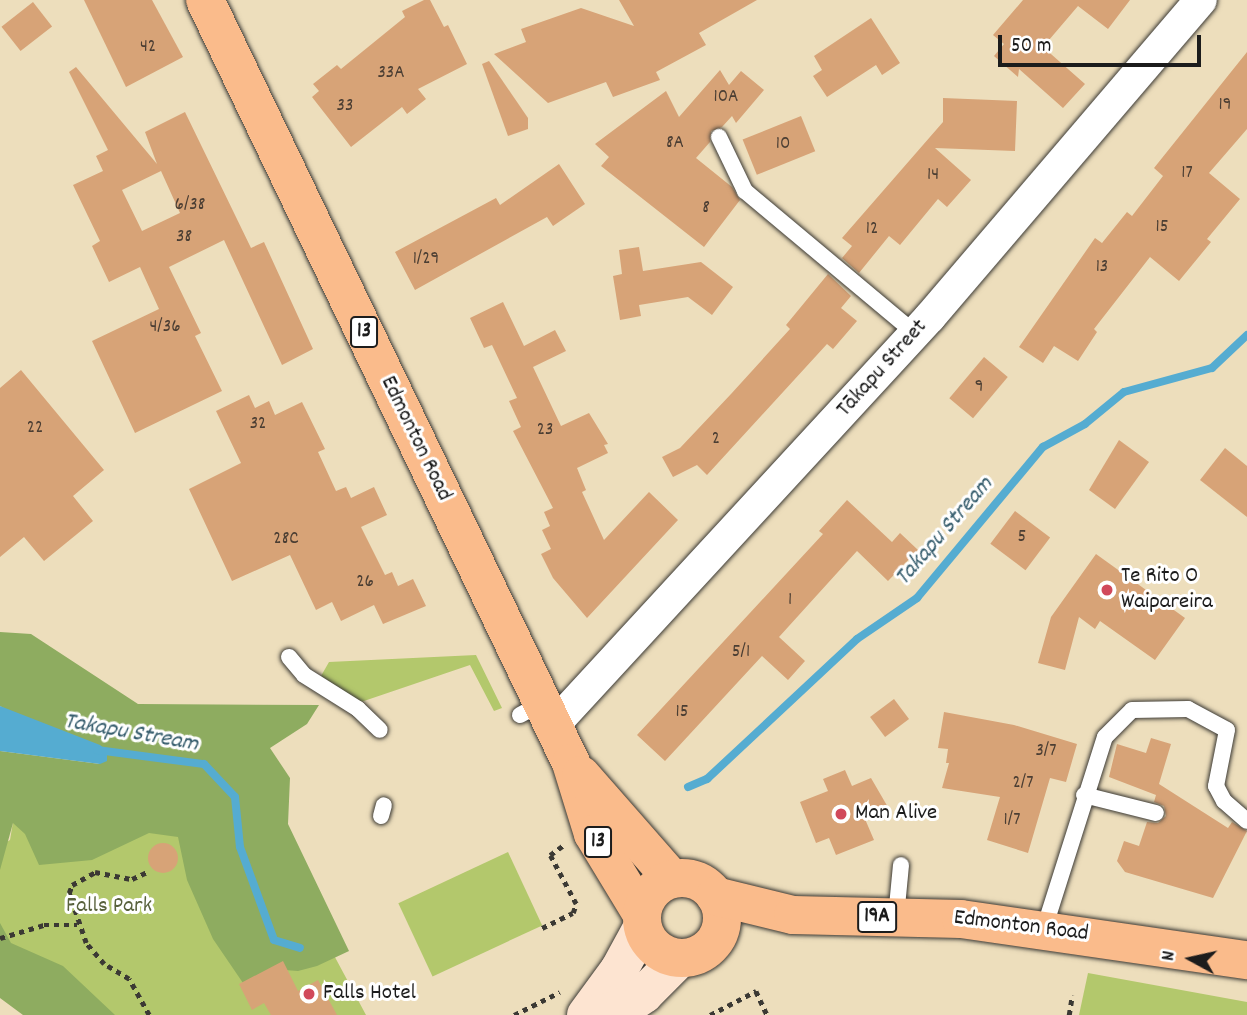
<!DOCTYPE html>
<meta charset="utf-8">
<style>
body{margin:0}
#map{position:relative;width:1247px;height:1015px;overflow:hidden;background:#eddebc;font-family:Dekko,sans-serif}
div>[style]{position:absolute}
.green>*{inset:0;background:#b3c86c;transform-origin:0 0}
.forest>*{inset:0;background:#8eac60}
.water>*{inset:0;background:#55acd1}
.stream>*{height:8px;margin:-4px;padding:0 4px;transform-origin:4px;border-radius:4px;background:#55acd1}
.building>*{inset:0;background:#d7a377;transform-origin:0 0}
.round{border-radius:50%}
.path>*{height:4.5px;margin-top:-2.25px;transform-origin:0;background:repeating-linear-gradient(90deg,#3b3934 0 5px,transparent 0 10px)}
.roads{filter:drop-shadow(0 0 2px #3b3934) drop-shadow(0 0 2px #3b3934)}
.service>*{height:16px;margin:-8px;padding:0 8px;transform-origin:8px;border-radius:8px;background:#fff}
.minor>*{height:32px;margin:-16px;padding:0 16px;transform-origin:16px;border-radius:16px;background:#fff}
.secondary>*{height:38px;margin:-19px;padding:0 19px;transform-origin:19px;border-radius:19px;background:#fde4d1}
.primary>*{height:38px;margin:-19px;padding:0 19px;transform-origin:19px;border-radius:19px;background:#fabb8b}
.primary>.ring{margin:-19px;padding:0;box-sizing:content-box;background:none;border:38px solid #fabb8b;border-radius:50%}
.dots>*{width:19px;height:19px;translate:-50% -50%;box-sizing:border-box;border:4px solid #fff;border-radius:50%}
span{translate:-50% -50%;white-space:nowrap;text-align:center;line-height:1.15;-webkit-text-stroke:6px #fff;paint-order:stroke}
.number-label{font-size:19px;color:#4b3e33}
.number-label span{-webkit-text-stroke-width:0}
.shield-label span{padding:2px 5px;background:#fff;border:2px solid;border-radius:5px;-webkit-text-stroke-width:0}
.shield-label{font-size:21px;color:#1c1c1c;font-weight:700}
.street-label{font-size:23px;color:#1c1c1c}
.poi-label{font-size:23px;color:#1c1c1c}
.left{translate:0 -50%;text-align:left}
.park-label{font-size:23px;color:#58613c}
.water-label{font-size:24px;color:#365d6d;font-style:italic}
.north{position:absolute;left:1156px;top:924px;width:70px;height:70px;-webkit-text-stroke:5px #fff;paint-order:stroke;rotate:278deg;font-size:19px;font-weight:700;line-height:28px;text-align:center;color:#1c1c1c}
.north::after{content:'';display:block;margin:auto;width:24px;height:32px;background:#1c1c1c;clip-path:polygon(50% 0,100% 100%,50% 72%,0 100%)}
.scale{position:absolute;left:998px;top:35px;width:203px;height:32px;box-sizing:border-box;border:4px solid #1c1c1c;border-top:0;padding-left:9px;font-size:21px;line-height:24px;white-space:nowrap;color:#1c1c1c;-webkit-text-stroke:5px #fff;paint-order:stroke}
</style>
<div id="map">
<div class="green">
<div style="clip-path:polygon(476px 655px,502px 708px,494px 711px,470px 665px,361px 702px,321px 676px,329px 662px)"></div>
<div style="clip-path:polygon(104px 786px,322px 933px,366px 1015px,27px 1015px,0 989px,0 846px,10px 840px,16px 804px)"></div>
<div style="left:508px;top:852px;width:81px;height:121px;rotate:65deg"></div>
<div style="clip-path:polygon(1088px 973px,1247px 1002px,1247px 1015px,1079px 1015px)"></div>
</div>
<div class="forest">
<div style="clip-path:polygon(0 632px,31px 634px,138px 704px,319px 705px,307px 724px,270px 748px,290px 778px,288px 824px,349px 951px,317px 966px,298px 971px,271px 969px,243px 983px,213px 939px,187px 880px,178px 837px,149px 833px,92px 860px,39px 865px,25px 834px,13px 823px,0 870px,0 751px,100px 764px,0 706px)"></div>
<div style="clip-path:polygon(0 923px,11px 943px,63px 966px,115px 1015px,23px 1015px,0 998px)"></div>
</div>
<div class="water">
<div style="clip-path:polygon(0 706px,100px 745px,107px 751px,107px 761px,100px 764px,0 751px)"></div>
</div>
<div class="stream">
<div style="left:97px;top:750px;width:108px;rotate:7.5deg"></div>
<div style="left:204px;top:764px;width:45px;rotate:46.8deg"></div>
<div style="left:235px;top:797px;width:50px;rotate:84.3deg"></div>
<div style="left:240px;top:847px;width:99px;rotate:69.9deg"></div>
<div style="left:274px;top:940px;width:27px;rotate:17deg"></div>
<div style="left:688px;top:787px;width:21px;rotate:-23deg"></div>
<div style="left:707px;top:779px;width:205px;rotate:-43deg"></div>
<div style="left:857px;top:639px;width:73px;rotate:-34.3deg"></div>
<div style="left:917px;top:598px;width:197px;rotate:-50.2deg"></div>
<div style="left:1043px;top:447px;width:48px;rotate:-28.7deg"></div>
<div style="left:1085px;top:424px;width:50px;rotate:-39.4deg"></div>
<div style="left:1124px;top:392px;width:91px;rotate:-15.3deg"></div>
<div style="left:1212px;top:368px;width:48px;rotate:-43.3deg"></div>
</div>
<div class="building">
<div style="clip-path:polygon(84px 0,152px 0,183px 57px,126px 87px)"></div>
<div style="clip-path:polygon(424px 0,430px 0,444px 27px,448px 25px,467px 64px,418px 89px,426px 99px,407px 114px,402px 107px,351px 147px,312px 97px,319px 91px,313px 84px,337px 65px,341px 69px,405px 17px,402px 11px)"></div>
<div style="clip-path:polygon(619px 0,757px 0,699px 33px,706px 45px,656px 72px,660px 80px,613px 97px,606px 82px,548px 103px,494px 54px,526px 42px,521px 29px,581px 8px,634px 26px)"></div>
<div style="clip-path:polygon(1023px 0,1130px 0,1108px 29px,1078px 6px,1043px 47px,1085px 84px,1063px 108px,1019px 69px,1018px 77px,994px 56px,1004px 44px,993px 35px)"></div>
<div style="left:33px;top:2px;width:31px;height:40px;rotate:52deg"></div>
<div style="clip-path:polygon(871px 18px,900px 63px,882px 75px,876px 65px,827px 97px,813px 76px,822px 70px,814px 56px)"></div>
<div style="clip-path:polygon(1247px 52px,1247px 129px,1209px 173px,1240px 199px,1207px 239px,1211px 242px,1179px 281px,1150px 257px,1094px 329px,1097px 332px,1078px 361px,1054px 346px,1043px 363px,1019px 347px,1095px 238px,1102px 243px,1127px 212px,1132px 216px,1163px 176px,1154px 168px)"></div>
<div style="clip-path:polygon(489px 61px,528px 118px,528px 129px,508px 136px,482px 64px)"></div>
<div style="clip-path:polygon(evenodd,76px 67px,157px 164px,145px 132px,185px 112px,251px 248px,264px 242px,313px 349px,282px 365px,224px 240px,169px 267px,201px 333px,195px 336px,222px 391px,135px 433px,92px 341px,159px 309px,140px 267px,109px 282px,92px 246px,100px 241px,73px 185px,103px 171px,96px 156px,108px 150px,69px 72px,76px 67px,161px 171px,180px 213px,142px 231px,122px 190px,161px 171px)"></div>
<div style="clip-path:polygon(720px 70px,729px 85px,741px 71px,764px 90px,736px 123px,732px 116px,722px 127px,711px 131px,710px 142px,696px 158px,732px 187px,740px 200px,704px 247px,601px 166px,609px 157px,595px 144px,666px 91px,679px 117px)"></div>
<div style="clip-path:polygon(943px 98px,1017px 101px,1015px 151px,935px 148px,971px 180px,947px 207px,938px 199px,900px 245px,889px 236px,859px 273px,842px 258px,852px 246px,842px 238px,943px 122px)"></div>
<div style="left:801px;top:116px;width:38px;height:63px;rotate:68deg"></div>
<div style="clip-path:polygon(559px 164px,585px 204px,553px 226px,547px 217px,415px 290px,395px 252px,496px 198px,500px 205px)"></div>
<div style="clip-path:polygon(639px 247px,643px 271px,701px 262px,733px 287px,712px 315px,688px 297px,639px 305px,641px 316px,620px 320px,613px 276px,622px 274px,619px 250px)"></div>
<div style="clip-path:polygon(828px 274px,851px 296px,841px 308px,857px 321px,833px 349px,827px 344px,707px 475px,697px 465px,673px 477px,662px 457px,680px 448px,731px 394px,790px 329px,786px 325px)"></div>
<div style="clip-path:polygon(503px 302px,524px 346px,555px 330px,566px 351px,533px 367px,561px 426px,589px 413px,608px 444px,604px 445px,608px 453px,577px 468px,586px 490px,582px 492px,604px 540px,649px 492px,678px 520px,587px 618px,553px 578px,541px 554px,551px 549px,542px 530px,550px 526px,544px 512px,553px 508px,513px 431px,521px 427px,509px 401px,517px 398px,492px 345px,484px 348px,470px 318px)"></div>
<div style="left:984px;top:357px;width:31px;height:54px;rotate:40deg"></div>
<div style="clip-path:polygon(21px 370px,104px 470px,73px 496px,93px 521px,44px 561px,24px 537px,0 557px,0 388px)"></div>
<div style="clip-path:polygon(249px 395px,255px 408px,269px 401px,275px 415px,302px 402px,325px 449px,318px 452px,336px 491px,346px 487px,351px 498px,374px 487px,387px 515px,361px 527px,385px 575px,392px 572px,398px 586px,413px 579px,426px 606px,383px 624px,374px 605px,341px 621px,332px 602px,316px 610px,290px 555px,232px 581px,189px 489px,241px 463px,216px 411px)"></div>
<div style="clip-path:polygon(1119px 440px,1149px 462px,1115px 509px,1089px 490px)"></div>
<div style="clip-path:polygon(1225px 448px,1247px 466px,1247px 517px,1200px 480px)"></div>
<div style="clip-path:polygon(847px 500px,892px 542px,900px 533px,918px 550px,888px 581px,857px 551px,779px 637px,805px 661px,788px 680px,762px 656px,665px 761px,637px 735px,823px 534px,819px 531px)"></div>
<div style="left:1015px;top:511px;width:44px;height:41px;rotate:37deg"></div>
<div style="clip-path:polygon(1096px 554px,1185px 618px,1155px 660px,1100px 621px,1095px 629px,1079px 617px,1065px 670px,1038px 663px,1051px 617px)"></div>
<div style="left:894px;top:699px;width:25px;height:30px;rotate:53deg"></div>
<div style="clip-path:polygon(944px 712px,1014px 725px,1077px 744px,1066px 782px,1050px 778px,1028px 853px,987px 840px,1000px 797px,942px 788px,949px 763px,946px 763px,948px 749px,938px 748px)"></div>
<div style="clip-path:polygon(1151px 738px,1171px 744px,1159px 784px,1228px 828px,1232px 822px,1247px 831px,1213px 898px,1125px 872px,1117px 861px,1124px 841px,1139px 846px,1147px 822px,1158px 823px,1166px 816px,1164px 806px,1154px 802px,1156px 795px,1109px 777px,1117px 744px,1146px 753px)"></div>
<div style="clip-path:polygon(845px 770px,852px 786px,871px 778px,889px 809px,865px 819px,874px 840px,836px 855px,829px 838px,816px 843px,800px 802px,828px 791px,823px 779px)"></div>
<div class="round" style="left:148px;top:843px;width:30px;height:30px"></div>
<div style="clip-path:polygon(283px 961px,298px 991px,318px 980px,337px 1015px,271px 1015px,264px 1003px,252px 1010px,239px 984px)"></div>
</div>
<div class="path">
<div style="left:542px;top:928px;width:34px;rotate:-26deg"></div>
<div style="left:573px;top:913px;width:9px;rotate:-72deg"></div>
<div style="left:576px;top:904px;width:55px;rotate:-118deg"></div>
<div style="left:550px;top:855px;width:19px;rotate:-36deg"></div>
<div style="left:0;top:938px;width:46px;rotate:-16.5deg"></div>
<div style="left:44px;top:925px;width:33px"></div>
<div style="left:149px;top:1015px;width:41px;rotate:-119.1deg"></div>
<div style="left:129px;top:979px;width:29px;rotate:-149deg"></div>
<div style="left:104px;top:964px;width:28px;rotate:-131deg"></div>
<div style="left:86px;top:943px;width:53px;rotate:-108.8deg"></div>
<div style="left:69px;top:893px;width:9px;rotate:-69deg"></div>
<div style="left:72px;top:885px;width:26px;rotate:-29deg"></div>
<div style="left:95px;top:872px;width:38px;rotate:11deg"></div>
<div style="left:132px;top:879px;width:19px;rotate:-25deg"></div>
<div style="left:514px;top:1015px;width:51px;rotate:-26.6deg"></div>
<div style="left:710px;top:1015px;width:52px;rotate:-27.6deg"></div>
<div style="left:756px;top:991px;width:26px;rotate:65deg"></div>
<div style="left:1069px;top:1015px;width:20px;rotate:-81deg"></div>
</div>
<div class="roads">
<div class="service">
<div style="left:719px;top:137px;width:60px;rotate:64.3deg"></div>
<div style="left:745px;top:191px;width:222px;rotate:39.9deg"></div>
<div style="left:289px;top:657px;width:23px;rotate:50deg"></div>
<div style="left:304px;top:675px;width:64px;rotate:32.2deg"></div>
<div style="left:358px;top:709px;width:30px;rotate:44deg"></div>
<div style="left:520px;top:715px;width:25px;rotate:-29deg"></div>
<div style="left:1084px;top:795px;width:74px;rotate:14deg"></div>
<div style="left:381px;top:816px;width:11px;rotate:-75deg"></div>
<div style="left:896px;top:917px;width:52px;rotate:-84.5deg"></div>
<div style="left:1044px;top:929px;width:201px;rotate:-72.4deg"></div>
<div style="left:1105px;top:737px;width:38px;rotate:-45deg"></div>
<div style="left:1132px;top:710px;width:56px;rotate:-1deg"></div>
<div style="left:1188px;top:709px;width:44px;rotate:28.3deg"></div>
<div style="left:1227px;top:730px;width:57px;rotate:101.1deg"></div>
<div style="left:1216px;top:786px;width:17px;rotate:62deg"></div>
<div style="left:1224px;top:801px;width:30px;rotate:41deg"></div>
</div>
<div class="minor">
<div style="left:552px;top:727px;width:558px;rotate:-47.33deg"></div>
<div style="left:930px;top:317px;width:417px;rotate:-49.5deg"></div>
</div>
<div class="secondary">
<div style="left:586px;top:1015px;width:56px;rotate:-53.7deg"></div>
<div style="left:619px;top:970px;width:48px;rotate:-61.3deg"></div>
<div style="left:594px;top:1015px;width:32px;rotate:-14deg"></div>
<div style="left:625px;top:1007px;width:23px;rotate:-34deg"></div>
<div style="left:644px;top:994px;width:49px;rotate:-45deg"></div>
</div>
<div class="primary">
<div style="left:205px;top:0;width:846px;rotate:64.37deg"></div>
<div style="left:571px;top:763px;width:74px;rotate:72.8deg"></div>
<div style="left:593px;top:834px;width:92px;rotate:58.7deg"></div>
<div style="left:581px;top:775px;width:138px;rotate:48.8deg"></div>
<div class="ring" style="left:642px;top:878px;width:42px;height:42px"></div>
<div style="left:715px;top:896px;width:80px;rotate:13.7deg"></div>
<div style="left:793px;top:915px;width:168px;rotate:1.4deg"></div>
<div style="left:961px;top:919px;width:289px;rotate:8.2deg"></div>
</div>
</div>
<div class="dots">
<div style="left:1107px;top:590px;background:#d1495b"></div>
<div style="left:841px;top:814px;background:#d1495b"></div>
<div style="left:309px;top:994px;background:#d1495b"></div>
</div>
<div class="number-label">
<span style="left:148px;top:48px">42</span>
<span style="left:391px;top:74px">33A</span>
<span style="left:726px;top:98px">10A</span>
<span style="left:1225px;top:106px">19</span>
<span style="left:345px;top:107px">33</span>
<span style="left:675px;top:144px">8A</span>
<span style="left:783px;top:145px">10</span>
<span style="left:1187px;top:174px">17</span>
<span style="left:933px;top:176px">14</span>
<span style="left:190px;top:206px">6/38</span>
<span style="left:706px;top:209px">8</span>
<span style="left:1162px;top:228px">15</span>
<span style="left:872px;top:230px">12</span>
<span style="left:184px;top:238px">38</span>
<span style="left:426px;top:260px">1/29</span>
<span style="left:1102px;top:268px">13</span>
<span style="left:165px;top:328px">4/36</span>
<span style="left:979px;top:388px">9</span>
<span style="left:258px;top:425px">32</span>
<span style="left:35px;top:429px">22</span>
<span style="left:545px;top:431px">23</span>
<span style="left:716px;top:440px">2</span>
<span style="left:1022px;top:538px">5</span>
<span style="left:286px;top:540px">28C</span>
<span style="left:365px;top:583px">26</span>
<span style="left:790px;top:601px">1</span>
<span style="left:741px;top:653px">5/1</span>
<span style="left:682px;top:713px">15</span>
<span style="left:1046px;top:752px">3/7</span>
<span style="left:1023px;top:784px">2/7</span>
<span style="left:1012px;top:821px">1/7</span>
</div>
<div class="shield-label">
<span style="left:364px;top:332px">13</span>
<span style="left:598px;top:842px">13</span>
<span style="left:877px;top:917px">19A</span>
</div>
<div class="street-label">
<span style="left:883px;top:369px;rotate:-48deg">Tākapu Street</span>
<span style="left:415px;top:439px;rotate:64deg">Edmonton Road</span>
<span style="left:1021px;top:927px;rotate:7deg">Edmonton Road</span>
</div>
<div class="poi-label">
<span class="left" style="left:1121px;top:590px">Te Rito O<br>Waipareira</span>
<span class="left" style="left:855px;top:814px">Man Alive</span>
<span class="left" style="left:323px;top:994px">Falls Hotel</span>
</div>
<div class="park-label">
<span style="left:109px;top:907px">Falls Park</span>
</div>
<div class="water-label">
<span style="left:945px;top:532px;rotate:-49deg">Takapu Stream</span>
<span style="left:131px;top:734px;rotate:10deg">Takapu Stream</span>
</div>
<div class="north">N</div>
<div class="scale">50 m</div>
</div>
